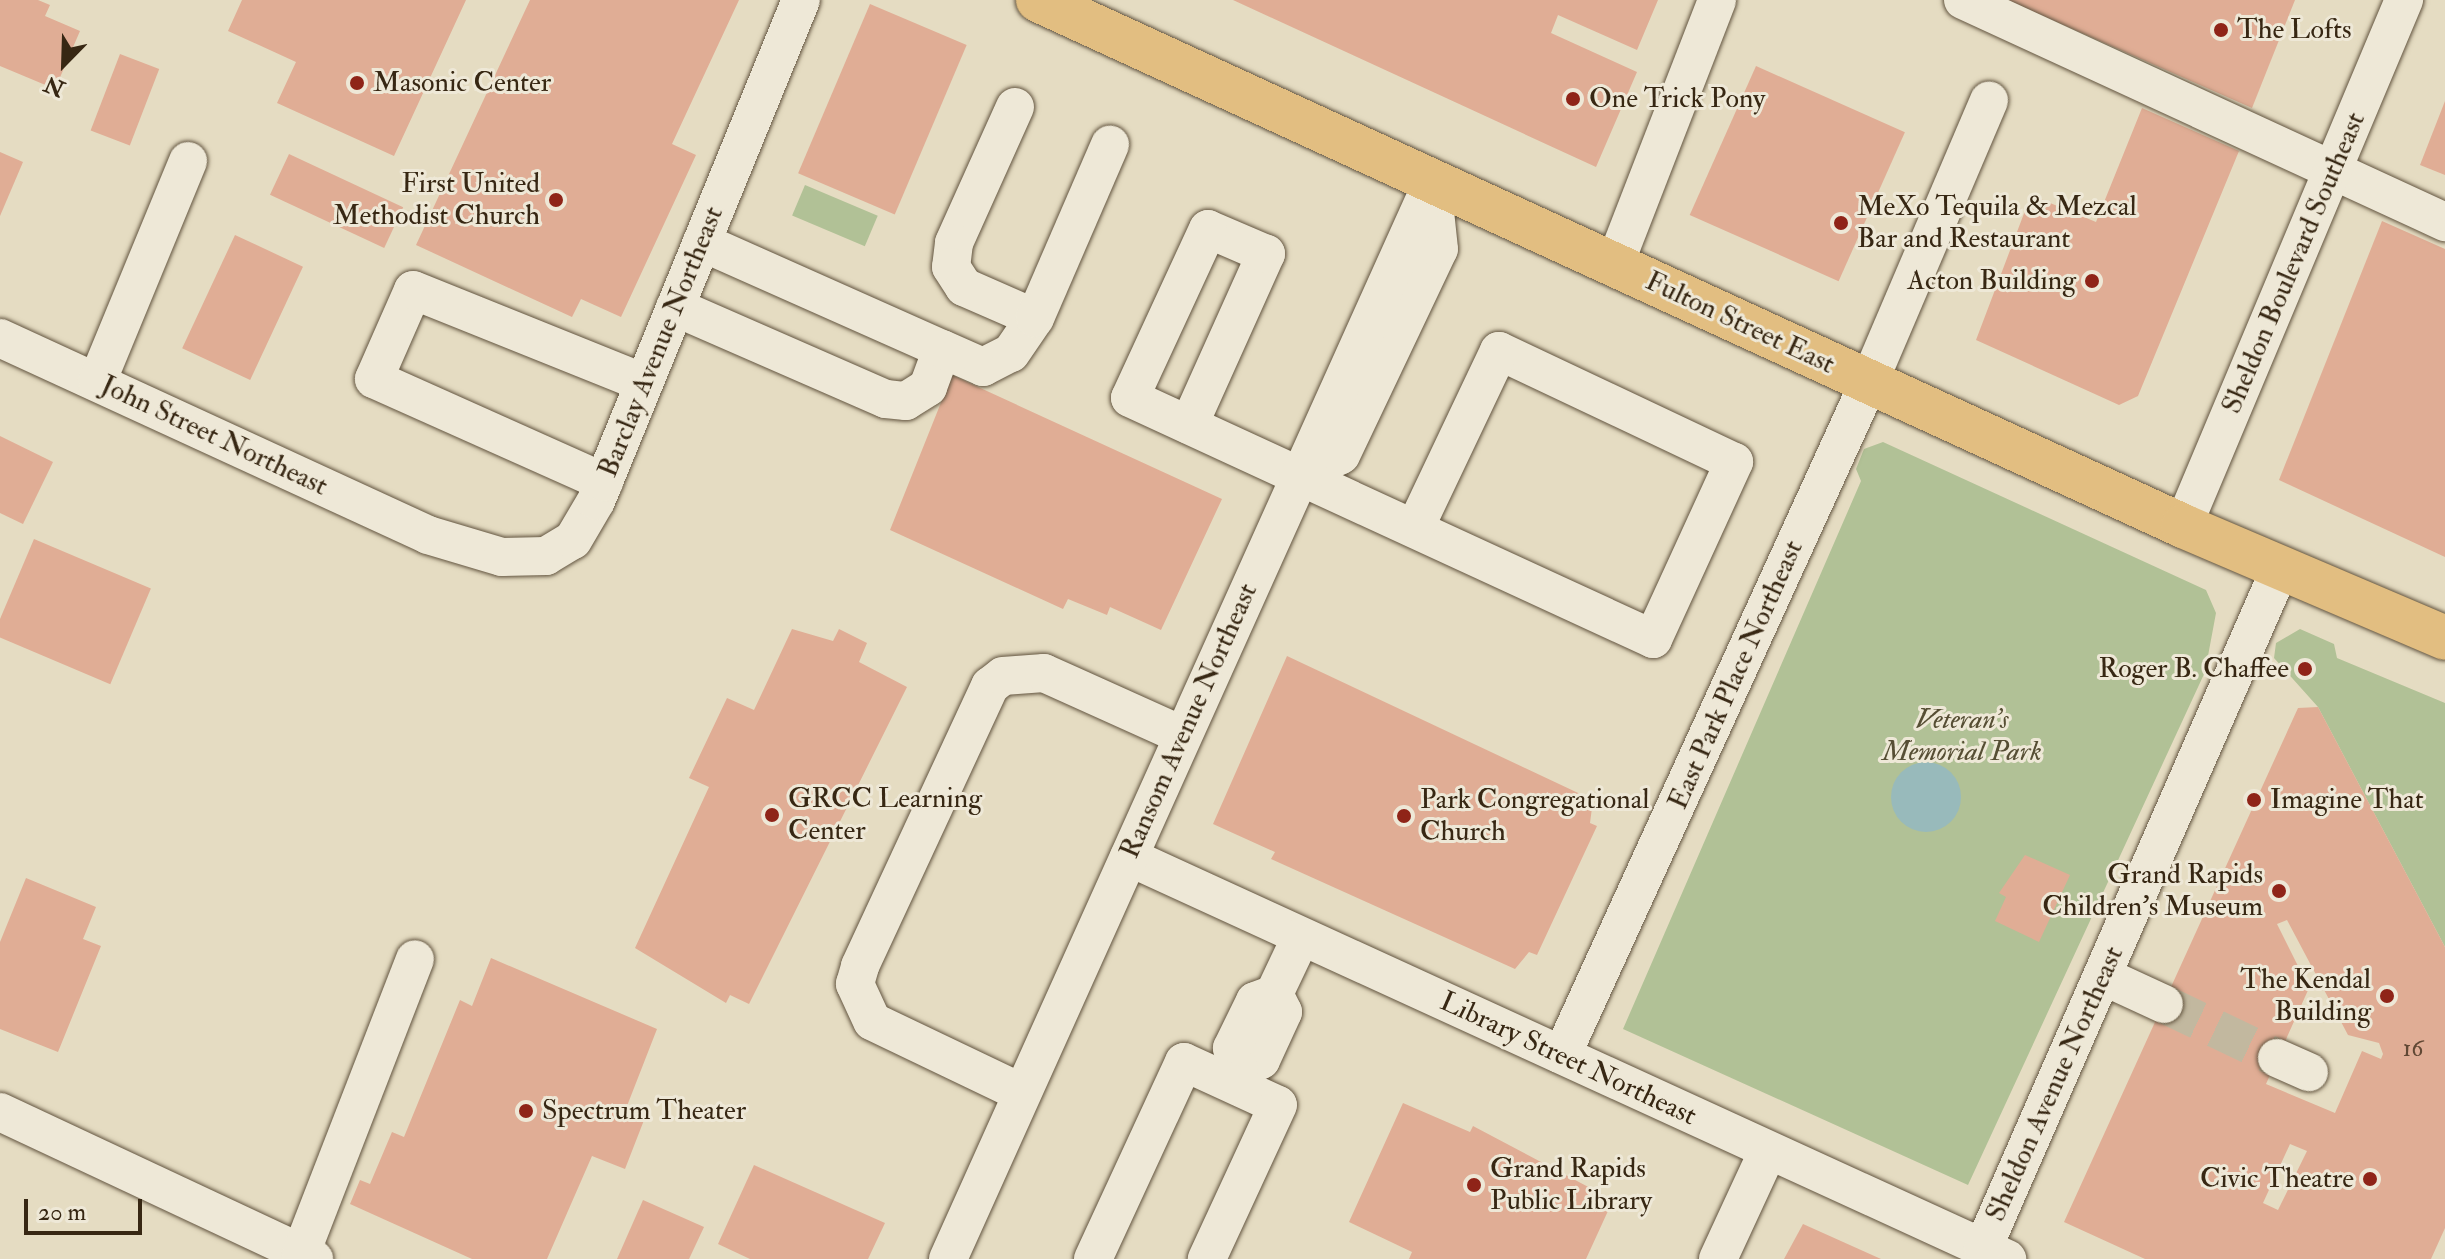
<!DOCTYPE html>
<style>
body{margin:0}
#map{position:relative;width:2445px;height:1259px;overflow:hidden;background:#e5dcc2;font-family:"IM FELL Double Pica",serif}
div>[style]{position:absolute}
.green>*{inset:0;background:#b1c196;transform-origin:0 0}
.water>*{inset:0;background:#98babb}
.round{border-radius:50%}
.building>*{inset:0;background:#e0ad95;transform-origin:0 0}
.minor-tunnel>*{height:38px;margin-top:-19px;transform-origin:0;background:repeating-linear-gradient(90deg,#c2b89f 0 38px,transparent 0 57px)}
.roads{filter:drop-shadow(0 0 2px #62543f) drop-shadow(0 0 2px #62543f)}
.minor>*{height:38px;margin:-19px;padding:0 19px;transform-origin:19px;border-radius:19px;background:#eee8d7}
.major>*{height:44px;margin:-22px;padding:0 22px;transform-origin:22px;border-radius:22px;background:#e2be81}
.dots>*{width:22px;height:22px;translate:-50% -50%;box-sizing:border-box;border:4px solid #eee8d7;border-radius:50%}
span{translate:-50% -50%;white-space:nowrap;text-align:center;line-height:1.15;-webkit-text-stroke:6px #eee8d7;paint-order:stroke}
.number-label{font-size:24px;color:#614834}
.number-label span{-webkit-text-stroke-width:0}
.poi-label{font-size:28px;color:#372713}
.left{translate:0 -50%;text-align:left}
.right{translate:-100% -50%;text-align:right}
.street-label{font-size:28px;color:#372713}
.park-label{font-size:28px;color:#564e34;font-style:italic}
.north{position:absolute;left:24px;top:24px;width:80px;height:80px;-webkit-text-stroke:6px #eee8d7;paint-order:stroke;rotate:203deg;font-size:22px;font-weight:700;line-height:32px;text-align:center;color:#372713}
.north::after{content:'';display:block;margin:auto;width:28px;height:36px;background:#372713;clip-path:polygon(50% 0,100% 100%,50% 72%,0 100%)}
.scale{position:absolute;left:24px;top:1199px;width:118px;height:36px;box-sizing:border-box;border:4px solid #372713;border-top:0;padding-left:10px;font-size:24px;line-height:28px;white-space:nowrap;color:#372713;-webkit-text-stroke:6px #eee8d7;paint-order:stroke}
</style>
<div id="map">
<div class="green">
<div style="left:805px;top:185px;width:79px;height:33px;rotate:23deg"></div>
<div style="clip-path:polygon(1883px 442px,2206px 590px,2216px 613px,2205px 672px,1968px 1185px,1623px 1029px,1861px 481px,1856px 469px,1864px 449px)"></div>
<div style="clip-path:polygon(2300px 629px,2334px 644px,2337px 658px,2445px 703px,2445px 947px,2318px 707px,2274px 658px,2276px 643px)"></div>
</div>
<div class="water">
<div class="round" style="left:1891px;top:762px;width:70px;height:70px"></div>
</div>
<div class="building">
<div style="clip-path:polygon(0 0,38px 0,50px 5px,45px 16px,80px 31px,55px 89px,0 66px)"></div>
<div style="clip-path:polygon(242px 0,466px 0,394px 156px,277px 103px,296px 62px,228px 31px)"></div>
<div style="clip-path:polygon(530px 0,739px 0,672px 144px,696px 155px,621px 317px,581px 299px,572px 317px,416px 245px)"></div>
<div style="clip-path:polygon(1233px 0,1658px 0,1637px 50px,1558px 15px,1551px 33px,1637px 72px,1596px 167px)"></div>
<div style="clip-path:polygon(2007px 0,2295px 0,2252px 108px)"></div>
<div style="left:870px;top:4px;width:105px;height:184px;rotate:23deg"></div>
<div style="left:120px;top:54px;width:42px;height:82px;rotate:21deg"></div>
<div style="left:1756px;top:66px;width:163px;height:163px;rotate:24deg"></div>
<div style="clip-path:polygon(2445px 101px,2445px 175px,2420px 165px)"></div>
<div style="clip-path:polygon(2142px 108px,2239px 151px,2138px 396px,2119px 405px,1976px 340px,2031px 195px,2096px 222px)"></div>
<div style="clip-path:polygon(0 152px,23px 162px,0 216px)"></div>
<div style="left:289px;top:154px;width:126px;height:45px;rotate:25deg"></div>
<div style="clip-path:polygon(2382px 221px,2445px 249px,2445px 557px,2279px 480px)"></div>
<div style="left:235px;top:235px;width:75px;height:125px;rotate:25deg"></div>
<div style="clip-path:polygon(952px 375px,1222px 499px,1161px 630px,1110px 607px,1107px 615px,1068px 599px,1063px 609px,890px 530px)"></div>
<div style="clip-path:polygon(0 436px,53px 462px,23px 524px,0 513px)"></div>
<div style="left:34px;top:539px;width:127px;height:104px;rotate:23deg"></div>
<div style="clip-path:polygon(792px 629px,833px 641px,839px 629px,867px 643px,859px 662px,907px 687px,749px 1004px,730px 995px,726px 1003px,635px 948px,709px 787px,689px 778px,727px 698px,754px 710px)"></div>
<div style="clip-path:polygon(1287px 656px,1593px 800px,1590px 823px,1597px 826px,1537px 955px,1529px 952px,1515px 969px,1271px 859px,1275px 852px,1213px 824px)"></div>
<div style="clip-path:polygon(evenodd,2318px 707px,2445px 947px,2445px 1228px,2431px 1259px,2145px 1259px,2064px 1222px,2298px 708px,2318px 707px,2287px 920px,2348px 1035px,2379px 1043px,2383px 1054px,2381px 1059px,2362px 1051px,2335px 1113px,2266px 1084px,2309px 988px,2277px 924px,2287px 920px,2318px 707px,2290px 1144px,2307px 1151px,2278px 1210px,2263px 1203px,2290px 1144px)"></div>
<div style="clip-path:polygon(2025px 855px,2070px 875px,2039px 942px,1995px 921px,2006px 897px,1999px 893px)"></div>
<div style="clip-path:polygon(26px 878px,96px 907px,83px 939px,101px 946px,58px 1052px,0 1029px,0 942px)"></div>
<div style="clip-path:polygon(491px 958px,657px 1029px,627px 1106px,646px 1115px,625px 1169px,592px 1156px,547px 1259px,472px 1259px,350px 1204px,360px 1180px,370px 1184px,392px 1132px,404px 1137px,460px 1000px,472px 1006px)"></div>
<div style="clip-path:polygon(1403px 1103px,1470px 1132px,1473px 1126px,1613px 1200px,1586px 1259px,1409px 1259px,1412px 1252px,1349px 1222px)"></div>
<div style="clip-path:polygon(754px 1165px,885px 1223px,868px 1259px,750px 1259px,718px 1244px)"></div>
<div style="clip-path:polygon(643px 1200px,704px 1227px,689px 1259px,617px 1259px)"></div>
<div style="clip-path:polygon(1803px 1224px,1881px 1259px,1784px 1259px)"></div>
</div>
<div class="minor-tunnel">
<div style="left:2164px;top:1004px;width:125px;rotate:25.5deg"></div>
</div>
<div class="roads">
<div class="minor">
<div style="left:1963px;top:0;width:531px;rotate:24.73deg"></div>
<div style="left:1015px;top:107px;width:149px;rotate:114.2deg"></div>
<div style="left:954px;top:243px;width:24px;rotate:97deg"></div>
<div style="left:951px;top:267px;width:24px;rotate:57deg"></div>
<div style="left:964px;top:287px;width:77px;rotate:23.6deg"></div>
<div style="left:1614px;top:266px;width:285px;rotate:-68.8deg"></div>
<div style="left:675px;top:307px;width:230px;rotate:23.6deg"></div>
<div style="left:886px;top:399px;width:20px;rotate:6deg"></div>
<div style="left:906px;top:401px;width:26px;rotate:-32deg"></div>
<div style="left:928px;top:387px;width:40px;rotate:-69.8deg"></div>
<div style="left:942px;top:349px;width:263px;rotate:-156deg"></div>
<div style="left:0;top:338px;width:471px;rotate:24.7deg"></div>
<div style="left:428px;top:535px;width:77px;rotate:16.6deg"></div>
<div style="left:502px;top:557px;width:44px;rotate:-1.3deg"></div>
<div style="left:546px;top:556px;width:31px;rotate:-31deg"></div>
<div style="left:573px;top:540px;width:45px;rotate:-59.5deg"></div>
<div style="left:596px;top:501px;width:541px;rotate:-67.75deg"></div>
<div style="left:942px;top:349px;width:45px;rotate:23.7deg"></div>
<div style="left:983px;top:367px;width:31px;rotate:-27deg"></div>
<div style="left:1011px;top:353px;width:42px;rotate:-55.6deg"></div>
<div style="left:1035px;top:318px;width:189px;rotate:-66.6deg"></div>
<div style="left:97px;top:382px;width:239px;rotate:-67.6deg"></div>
<div style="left:1189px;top:425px;width:188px;rotate:-65.8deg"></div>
<div style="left:1266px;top:254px;width:63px;rotate:-156.7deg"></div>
<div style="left:1208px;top:229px;width:186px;rotate:114.8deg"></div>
<div style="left:1130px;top:398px;width:576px;rotate:24.74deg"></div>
<div style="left:1653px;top:639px;width:195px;rotate:-65.4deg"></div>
<div style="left:1734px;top:462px;width:260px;rotate:-154.7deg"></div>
<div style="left:1499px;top:351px;width:196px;rotate:115.4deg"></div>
<div style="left:1298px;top:475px;width:47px;rotate:-24.9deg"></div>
<div style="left:1341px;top:455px;width:228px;rotate:-64.6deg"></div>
<div style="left:1439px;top:249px;width:66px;rotate:-96.1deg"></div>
<div style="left:604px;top:482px;width:252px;rotate:-155.9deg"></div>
<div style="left:374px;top:379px;width:97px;rotate:-66.3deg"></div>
<div style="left:413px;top:290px;width:249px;rotate:21.9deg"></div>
<div style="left:2183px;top:526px;width:571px;rotate:-67.21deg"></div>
<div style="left:1129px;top:857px;width:966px;rotate:24.6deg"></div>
<div style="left:2103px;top:976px;width:67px;rotate:24.7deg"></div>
<div style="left:1274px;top:994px;width:20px;rotate:63deg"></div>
<div style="left:1283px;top:1012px;width:53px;rotate:114.6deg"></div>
<div style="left:1261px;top:1060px;width:24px;rotate:156deg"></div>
<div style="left:1239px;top:1070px;width:23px;rotate:-108deg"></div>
<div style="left:1232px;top:1048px;width:52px;rotate:-63.9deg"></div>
<div style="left:1255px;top:1001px;width:20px;rotate:-20deg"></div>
<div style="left:1274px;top:994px;width:63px;rotate:-64.7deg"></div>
<div style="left:1562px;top:1055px;width:740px;rotate:-65.48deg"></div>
<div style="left:1869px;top:382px;width:306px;rotate:-66.9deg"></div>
<div style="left:2277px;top:1058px;width:35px;rotate:24deg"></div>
<div style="left:1022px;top:1093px;width:166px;rotate:-154.4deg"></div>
<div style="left:872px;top:1021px;width:41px;rotate:-114.7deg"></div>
<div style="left:855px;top:984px;width:19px;rotate:-74deg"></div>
<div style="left:860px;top:966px;width:309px;rotate:-65.1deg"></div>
<div style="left:990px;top:686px;width:16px;rotate:-38deg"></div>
<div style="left:1003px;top:676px;width:41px;rotate:-4.2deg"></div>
<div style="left:1044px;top:673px;width:149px;rotate:24.2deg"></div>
<div style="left:0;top:1112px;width:347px;rotate:25.1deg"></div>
<div style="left:1983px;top:1248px;width:741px;rotate:-66.38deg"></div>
<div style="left:301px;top:1253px;width:315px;rotate:-68.8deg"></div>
<div style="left:948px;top:1259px;width:1180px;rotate:-65.78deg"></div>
<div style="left:1093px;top:1259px;width:217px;rotate:-65.2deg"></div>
<div style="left:1184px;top:1062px;width:103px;rotate:24.6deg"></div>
<div style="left:1278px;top:1105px;width:170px;rotate:114.8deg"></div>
<div style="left:1718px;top:1259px;width:119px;rotate:-65.2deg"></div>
</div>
<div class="major">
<div style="left:1038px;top:0;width:1260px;rotate:24.67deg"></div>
<div style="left:2183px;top:526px;width:285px;rotate:23.1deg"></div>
</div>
</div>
<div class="dots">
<div style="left:2221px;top:30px;background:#8f2418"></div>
<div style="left:357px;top:83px;background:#8f2418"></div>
<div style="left:1573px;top:99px;background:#8f2418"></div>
<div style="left:556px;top:200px;background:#8f2418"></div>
<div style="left:1841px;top:223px;background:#8f2418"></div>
<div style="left:2092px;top:281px;background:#8f2418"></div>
<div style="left:2305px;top:669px;background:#8f2418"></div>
<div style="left:2254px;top:800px;background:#8f2418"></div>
<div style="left:772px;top:815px;background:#8f2418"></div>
<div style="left:1404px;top:816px;background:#8f2418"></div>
<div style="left:2279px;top:891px;background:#8f2418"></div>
<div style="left:2387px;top:996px;background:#8f2418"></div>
<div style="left:526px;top:1111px;background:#8f2418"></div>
<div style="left:2370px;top:1179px;background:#8f2418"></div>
<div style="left:1474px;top:1185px;background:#8f2418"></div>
</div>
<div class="number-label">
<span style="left:2413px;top:1049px">16</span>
</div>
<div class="poi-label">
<span class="left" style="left:2237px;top:30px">The Lofts</span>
<span class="left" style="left:373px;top:83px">Masonic Center</span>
<span class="left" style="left:1589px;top:99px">One Trick Pony</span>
<span class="right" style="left:540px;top:200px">First United<br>Methodist Church</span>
<span class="left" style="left:1857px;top:223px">MeXo Tequila &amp; Mezcal<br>Bar and Restaurant</span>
<span class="right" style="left:2076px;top:281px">Acton Building</span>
<span class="right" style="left:2289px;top:669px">Roger B. Chaffee</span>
<span class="left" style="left:788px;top:815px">GRCC Learning<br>Center</span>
<span class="left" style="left:1420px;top:816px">Park Congregational<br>Church</span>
<span class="left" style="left:2270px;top:800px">Imagine That</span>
<span class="right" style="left:2263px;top:891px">Grand Rapids<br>Children's Museum</span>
<span class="right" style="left:2371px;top:996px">The Kendal<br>Building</span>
<span class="left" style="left:542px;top:1111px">Spectrum Theater</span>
<span class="left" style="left:1490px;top:1185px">Grand Rapids<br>Public Library</span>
<span class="right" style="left:2354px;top:1179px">Civic Theatre</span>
</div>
<div class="street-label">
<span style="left:2294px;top:263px;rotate:-67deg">Sheldon Boulevard Southeast</span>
<span style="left:1740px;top:323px;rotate:25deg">Fulton Street East</span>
<span style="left:661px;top:342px;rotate:-68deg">Barclay Avenue Northeast</span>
<span style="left:214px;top:436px;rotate:25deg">John Street Northeast</span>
<span style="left:1736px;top:675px;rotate:-66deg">East Park Place Northeast</span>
<span style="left:1189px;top:721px;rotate:-66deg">Ransom Avenue Northeast</span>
<span style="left:1568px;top:1059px;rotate:25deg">Library Street Northeast</span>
<span style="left:2055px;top:1084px;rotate:-66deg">Sheldon Avenue Northeast</span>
</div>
<div class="park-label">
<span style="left:1962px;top:736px">Veteran's<br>Memorial Park</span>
</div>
<div class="north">N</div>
<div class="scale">20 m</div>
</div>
